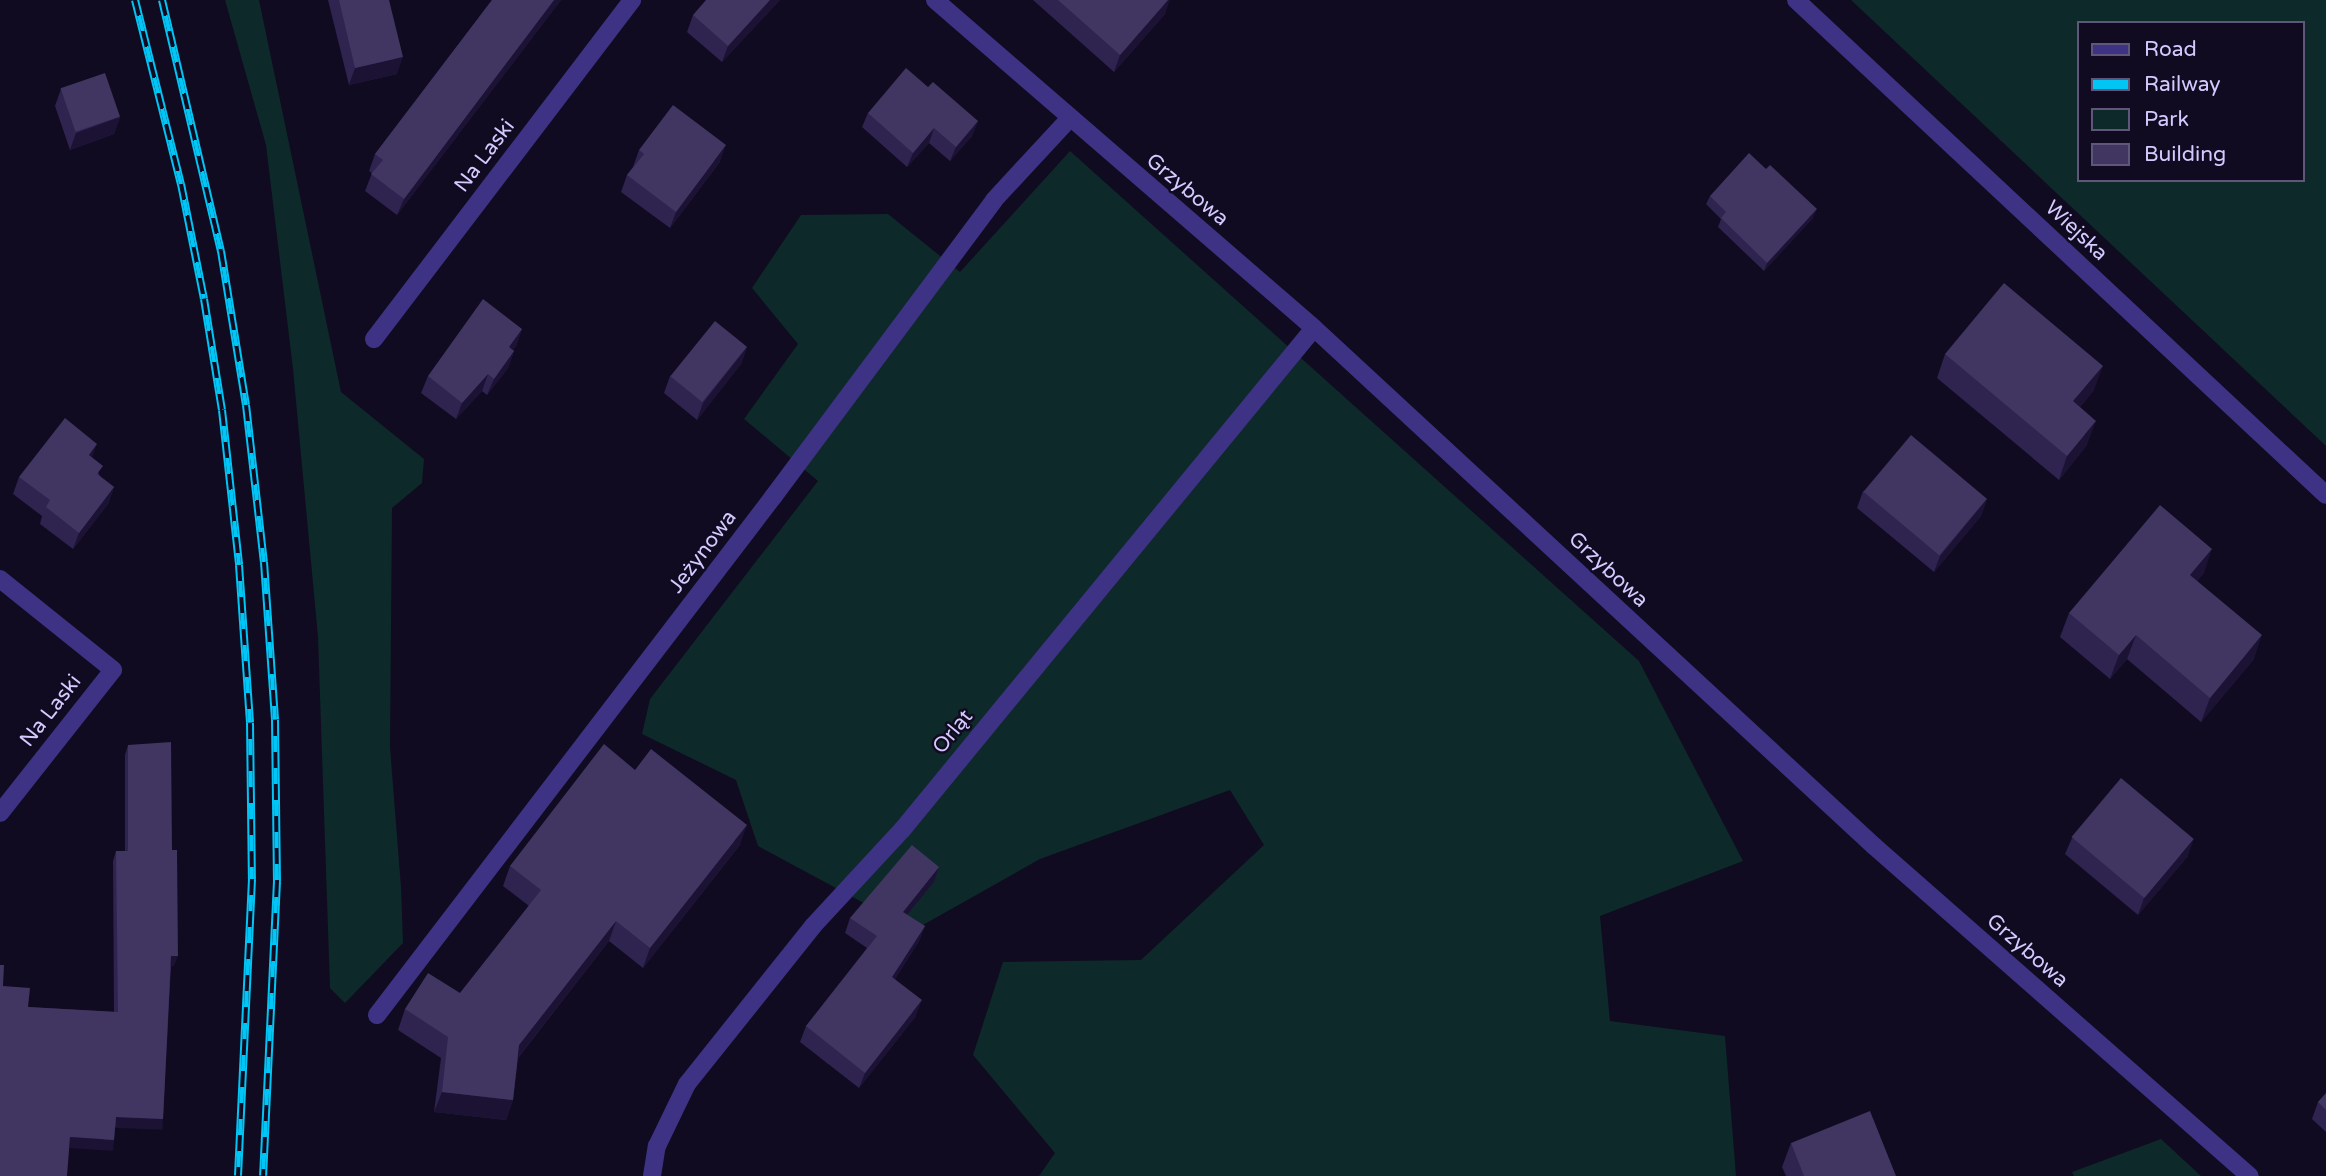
<!DOCTYPE html>
<meta charset="utf-8">
<style>
body{margin:0}
#map{position:relative;width:2326px;height:1176px;overflow:hidden;background:#100b20;font-family:"Varela Round",sans-serif}
div>[style]{position:absolute}
.green>*{inset:0;background:#0d292a}
.minor>*{height:18px;margin:-9px;padding:0 9px;transform-origin:9px;border-radius:9px;background:#3d3283}
.rail>*{height:8px;margin-top:-4px;transform-origin:0;background:repeating-linear-gradient(90deg,#100b20 0 16px,#00c5f5 0 32px);box-sizing:border-box;border-block:2px solid #00c5f5}
.wall>*{inset:0;background:#2f234f}
.shaded-wall>*{inset:0;background:#1b1234;transform-origin:0 0}
.building>*{inset:0;background:#413562;transform-origin:0 0}
span{translate:-50% -50%;white-space:nowrap;text-align:center;line-height:1.15;-webkit-text-stroke:5px #100b20;paint-order:stroke}
.street-label{font-size:21px;color:#d5caff}
.legend{position:absolute;left:2077px;top:21px;width:228px;height:161px;box-sizing:border-box;background:#100b20;border:2px solid #5f5779;margin:0;padding:9px 12px;list-style:none;font-size:21px;color:#d5caff}
.legend li{display:flex;align-items:center;gap:14px;height:35px}
.legend b{width:35px;border:2px solid #5f5779}
</style>
<div id="map">
<div class="green">
<div style="clip-path:polygon(225px 0,259px 0,341px 392px,424px 459px,422px 483px,392px 508px,390px 747px,401px 887px,403px 943px,345px 1003px,330px 988px,318px 637px,293px 369px,266px 145px)"></div>
<div style="clip-path:polygon(evenodd,1851px 0,2326px 0,2326px 446px,1851px 0,2079px 23px,2303px 23px,2303px 180px,2079px 180px,2079px 23px)"></div>
<div style="clip-path:polygon(1070px 151px,1639px 661px,1743px 861px,1600px 916px,1610px 1021px,1725px 1036px,1736px 1176px,1039px 1176px,1055px 1153px,973px 1055px,1003px 962px,1141px 960px,1264px 845px,1230px 790px,1040px 859px,914px 930px,758px 846px,736px 780px,642px 734px,650px 699px,818px 481px,744px 419px,798px 344px,752px 288px,801px 215px,888px 214px,960px 272px)"></div>
<div style="clip-path:polygon(2161px 1139px,2201px 1176px,2074px 1176px,2072px 1172px)"></div>
</div>
<div class="minor">
<div style="left:935px;top:0;width:501px;rotate:40.87deg"></div>
<div style="left:1314px;top:328px;width:763px;rotate:42.77deg"></div>
<div style="left:1874px;top:846px;width:500px;rotate:41.3deg"></div>
<div style="left:1796px;top:0;width:725px;rotate:43.04deg"></div>
<div style="left:374px;top:339px;width:426px;rotate:-52.7deg"></div>
<div style="left:0;top:579px;width:145px;rotate:38.8deg"></div>
<div style="left:113px;top:670px;width:182px;rotate:128.3deg"></div>
<div style="left:377px;top:1015px;width:652px;rotate:-52.6deg"></div>
<div style="left:773px;top:497px;width:370px;rotate:-53.3deg"></div>
<div style="left:994px;top:200px;width:110px;rotate:-47.2deg"></div>
<div style="left:652px;top:1176px;width:30px;rotate:-81deg"></div>
<div style="left:657px;top:1146px;width:69px;rotate:-64.2deg"></div>
<div style="left:687px;top:1084px;width:202px;rotate:-51.4deg"></div>
<div style="left:813px;top:926px;width:131px;rotate:-47.2deg"></div>
<div style="left:902px;top:830px;width:649px;rotate:-50.62deg"></div>
</div>
<div class="rail">
<div style="left:135px;top:0;width:190px;rotate:76deg"></div>
<div style="left:181px;top:184px;width:117px;rotate:78.7deg"></div>
<div style="left:204px;top:299px;width:112px;rotate:80.8deg"></div>
<div style="left:222px;top:410px;width:156px;rotate:83.7deg"></div>
<div style="left:239px;top:565px;width:158px;rotate:86deg"></div>
<div style="left:250px;top:723px;width:156px;rotate:89.3deg"></div>
<div style="left:252px;top:879px;width:297px;rotate:92.7deg"></div>
<div style="left:162px;top:0;width:258px;rotate:76.8deg"></div>
<div style="left:221px;top:251px;width:156px;rotate:80.8deg"></div>
<div style="left:246px;top:405px;width:158px;rotate:83.5deg"></div>
<div style="left:264px;top:562px;width:158px;rotate:86deg"></div>
<div style="left:275px;top:720px;width:161px;rotate:89.3deg"></div>
<div style="left:277px;top:881px;width:295px;rotate:92.7deg"></div>
</div>
<div class="wall">
<div style="clip-path:polygon(328px 0,389px 0,397px 74px,349px 85px)"></div>
<div style="clip-path:polygon(492px 0,561px 0,397px 215px,365px 191px,372px 173px,369px 171px,375px 154px)"></div>
<div style="clip-path:polygon(780px 0,722px 62px,687px 32px,693px 15px)"></div>
<div style="clip-path:polygon(1033px 0,1168px 0,1165px 14px,1114px 72px)"></div>
<div style="clip-path:polygon(928px 87px,978px 121px,972px 136px,950px 161px,929px 143px,907px 167px,862px 127px,868px 113px)"></div>
<div style="clip-path:polygon(61px 89px,120px 117px,114px 134px,70px 150px,55px 106px)"></div>
<div style="clip-path:polygon(639px 150px,720px 162px,670px 228px,621px 192px,627px 175px,633px 167px)"></div>
<div style="clip-path:polygon(1710px 196px,1813px 218px,1764px 271px,1718px 227px,1721px 219px,1706px 204px)"></div>
<div style="clip-path:polygon(522px 329px,516px 346px,513px 350px,514px 351px,508px 368px,487px 395px,482px 391px,456px 419px,421px 393px,428px 376px)"></div>
<div style="clip-path:polygon(747px 347px,741px 364px,697px 420px,664px 393px,670px 376px)"></div>
<div style="clip-path:polygon(1945px 354px,2094px 390px,2080px 407px,2087px 445px,2059px 480px,1937px 378px)"></div>
<div style="clip-path:polygon(92px 458px,100px 476px,114px 487px,108px 504px,73px 549px,40px 524px,42px 516px,13px 494px,19px 477px)"></div>
<div style="clip-path:polygon(1863px 491px,1987px 499px,1981px 516px,1934px 572px,1857px 508px)"></div>
<div style="clip-path:polygon(2204px 573px,2197px 581px,2254px 659px,2201px 722px,2127px 659px,2110px 679px,2060px 637px,2069px 613px)"></div>
<div style="clip-path:polygon(128px 745px,172px 850px,174px 966px,171px 966px,163px 1119px,160px 1129px,115px 1127px,114px 1140px,111px 1150px,3px 986px,28px 1007px,114px 1012px,113px 861px,116px 851px,125px 851px,125px 755px)"></div>
<div style="clip-path:polygon(635px 770px,740px 845px,643px 968px,609px 941px,518px 1058px,513px 1100px,506px 1120px,434px 1112px,441px 1058px,398px 1030px,405px 1009px,460px 993px,529px 906px,503px 886px,510px 866px)"></div>
<div style="clip-path:polygon(2072px 838px,2188px 856px,2138px 915px,2065px 854px)"></div>
<div style="clip-path:polygon(939px 867px,934px 882px,907px 915px,925px 926px,919px 941px,895px 979px,916px 1016px,859px 1088px,800px 1042px,806px 1026px,867px 948px,845px 933px,850px 918px)"></div>
<div style="clip-path:polygon(2326px 1093px,2326px 1132px,2312px 1119px,2318px 1102px)"></div>
<div style="clip-path:polygon(1791px 1143px,1896px 1176px,1786px 1176px,1782px 1167px)"></div>
</div>
<div class="shaded-wall">
<div style="clip-path:polygon(554px 0,561px 0,397px 215px,404px 199px)"></div>
<div style="clip-path:polygon(770px 0,780px 0,722px 62px,728px 46px)"></div>
<div style="clip-path:polygon(1168px 0,1170px 0,1165px 14px,1114px 72px,1120px 55px)"></div>
<div style="clip-path:polygon(403px 57px,397px 74px,349px 85px,355px 68px)"></div>
<div style="clip-path:polygon(120px 117px,114px 134px,70px 150px,76px 133px)"></div>
<div style="clip-path:polygon(978px 121px,972px 136px,950px 161px,956px 147px)"></div>
<div style="clip-path:polygon(934px 128px,929px 143px,907px 167px,913px 153px)"></div>
<div style="clip-path:polygon(726px 145px,720px 162px,670px 228px,676px 212px)"></div>
<div style="clip-path:polygon(1817px 209px,1813px 218px,1764px 271px,1767px 263px)"></div>
<div style="clip-path:polygon(522px 329px,516px 346px,503px 364px,509px 347px)"></div>
<div style="clip-path:polygon(747px 347px,741px 364px,697px 420px,703px 403px)"></div>
<div style="clip-path:polygon(514px 351px,508px 368px,487px 395px,494px 379px)"></div>
<div style="clip-path:polygon(2103px 366px,2094px 390px,2064px 426px,2073px 401px)"></div>
<div style="clip-path:polygon(488px 374px,482px 391px,456px 419px,462px 403px)"></div>
<div style="clip-path:polygon(2096px 421px,2087px 445px,2059px 480px,2067px 456px)"></div>
<div style="clip-path:polygon(97px 444px,91px 460px,89px 455px)"></div>
<div style="clip-path:polygon(114px 487px,108px 504px,73px 549px,79px 533px)"></div>
<div style="clip-path:polygon(1987px 499px,1981px 516px,1934px 572px,1940px 556px)"></div>
<div style="clip-path:polygon(2212px 549px,2204px 573px,2181px 599px,2190px 575px)"></div>
<div style="clip-path:polygon(2136px 635px,2127px 659px,2110px 679px,2119px 655px)"></div>
<div style="clip-path:polygon(2262px 635px,2254px 659px,2201px 722px,2210px 698px)"></div>
<div style="clip-path:polygon(747px 825px,740px 845px,643px 968px,650px 948px)"></div>
<div style="clip-path:polygon(2194px 839px,2188px 856px,2138px 915px,2144px 898px)"></div>
<div style="clip-path:polygon(939px 867px,934px 882px,897px 927px,903px 912px)"></div>
<div style="clip-path:polygon(616px 921px,609px 941px,512px 1065px,519px 1045px)"></div>
<div style="clip-path:polygon(925px 926px,919px 941px,887px 992px,892px 977px)"></div>
<div style="clip-path:polygon(171px 956px,178px 956px,174px 966px,167px 966px)"></div>
<div style="clip-path:polygon(922px 1000px,916px 1016px,859px 1088px,865px 1073px)"></div>
<div style="clip-path:polygon(442px 1092px,513px 1100px,506px 1120px,434px 1112px)"></div>
<div style="left:116px;top:1117px;width:47px;height:11px;rotate:2deg"></div>
<div style="left:70px;top:1137px;width:44px;height:11px;rotate:4deg"></div>
</div>
<div class="building">
<div style="clip-path:polygon(339px 0,389px 0,403px 57px,355px 68px)"></div>
<div style="clip-path:polygon(492px 0,554px 0,404px 199px,371px 174px,383px 160px,375px 154px)"></div>
<div style="clip-path:polygon(706px 0,770px 0,728px 46px,693px 15px)"></div>
<div style="clip-path:polygon(1058px 0,1168px 0,1120px 55px)"></div>
<div style="clip-path:polygon(906px 68px,928px 87px,933px 82px,978px 121px,956px 147px,934px 128px,913px 153px,868px 113px)"></div>
<div style="left:105px;top:73px;width:46px;height:47px;rotate:71deg"></div>
<div style="clip-path:polygon(673px 105px,726px 145px,676px 212px,627px 175px,644px 154px,639px 150px)"></div>
<div style="clip-path:polygon(1749px 153px,1766px 169px,1770px 165px,1817px 209px,1767px 263px,1721px 218px,1726px 212px,1710px 196px)"></div>
<div style="clip-path:polygon(2004px 283px,2103px 366px,2073px 401px,2096px 421px,2067px 456px,1945px 354px)"></div>
<div style="clip-path:polygon(483px 299px,522px 329px,509px 347px,514px 351px,494px 379px,488px 374px,462px 403px,428px 376px)"></div>
<div style="left:715px;top:321px;width:41px;height:71px;rotate:39deg"></div>
<div style="clip-path:polygon(65px 418px,97px 444px,89px 455px,103px 466px,97px 474px,114px 487px,79px 533px,46px 507px,50px 500px,19px 477px)"></div>
<div style="left:1911px;top:435px;width:99px;height:74px;rotate:40deg"></div>
<div style="clip-path:polygon(2160px 505px,2212px 549px,2190px 575px,2262px 635px,2210px 698px,2136px 635px,2119px 655px,2069px 613px)"></div>
<div style="clip-path:polygon(171px 742px,172px 850px,177px 850px,178px 956px,171px 956px,163px 1119px,116px 1117px,114px 1140px,70px 1137px,67px 1176px,0 1176px,0 965px,4px 965px,3px 986px,30px 988px,28px 1007px,118px 1012px,116px 851px,128px 851px,128px 745px)"></div>
<div style="clip-path:polygon(604px 744px,635px 770px,651px 749px,747px 825px,650px 948px,616px 921px,519px 1045px,513px 1100px,442px 1092px,448px 1037px,405px 1009px,428px 973px,460px 993px,541px 890px,510px 866px)"></div>
<div style="left:2121px;top:778px;width:95px;height:77px;rotate:40deg"></div>
<div style="clip-path:polygon(912px 845px,939px 867px,903px 912px,925px 926px,892px 977px,922px 1000px,865px 1073px,806px 1026px,877px 936px,850px 918px)"></div>
<div style="clip-path:polygon(2326px 1093px,2326px 1110px,2318px 1102px)"></div>
<div style="clip-path:polygon(1870px 1111px,1896px 1176px,1804px 1176px,1791px 1143px)"></div>
</div>
<div class="street-label">
<span style="left:485px;top:156px;rotate:-53deg">Na Laski</span>
<span style="left:1187px;top:190px;rotate:40deg">Grzybowa</span>
<span style="left:2076px;top:231px;rotate:43deg">Wiejska</span>
<span style="left:703px;top:552px;rotate:-53deg">Jeżynowa</span>
<span style="left:1608px;top:570px;rotate:43deg">Grzybowa</span>
<span style="left:51px;top:711px;rotate:-52deg">Na Laski</span>
<span style="left:953px;top:732px;rotate:-51deg">Orląt</span>
<span style="left:2027px;top:951px;rotate:41deg">Grzybowa</span>
</div>
<ul class="legend">
<li><b style="height:9px;background:#3d3283"></b>Road</li>
<li><b style="height:9px;background:#00c5f5"></b>Railway</li>
<li><b style="height:19px;background:#0d292a"></b>Park</li>
<li><b style="height:19px;background:#413562"></b>Building</li>
</ul>
</div>
